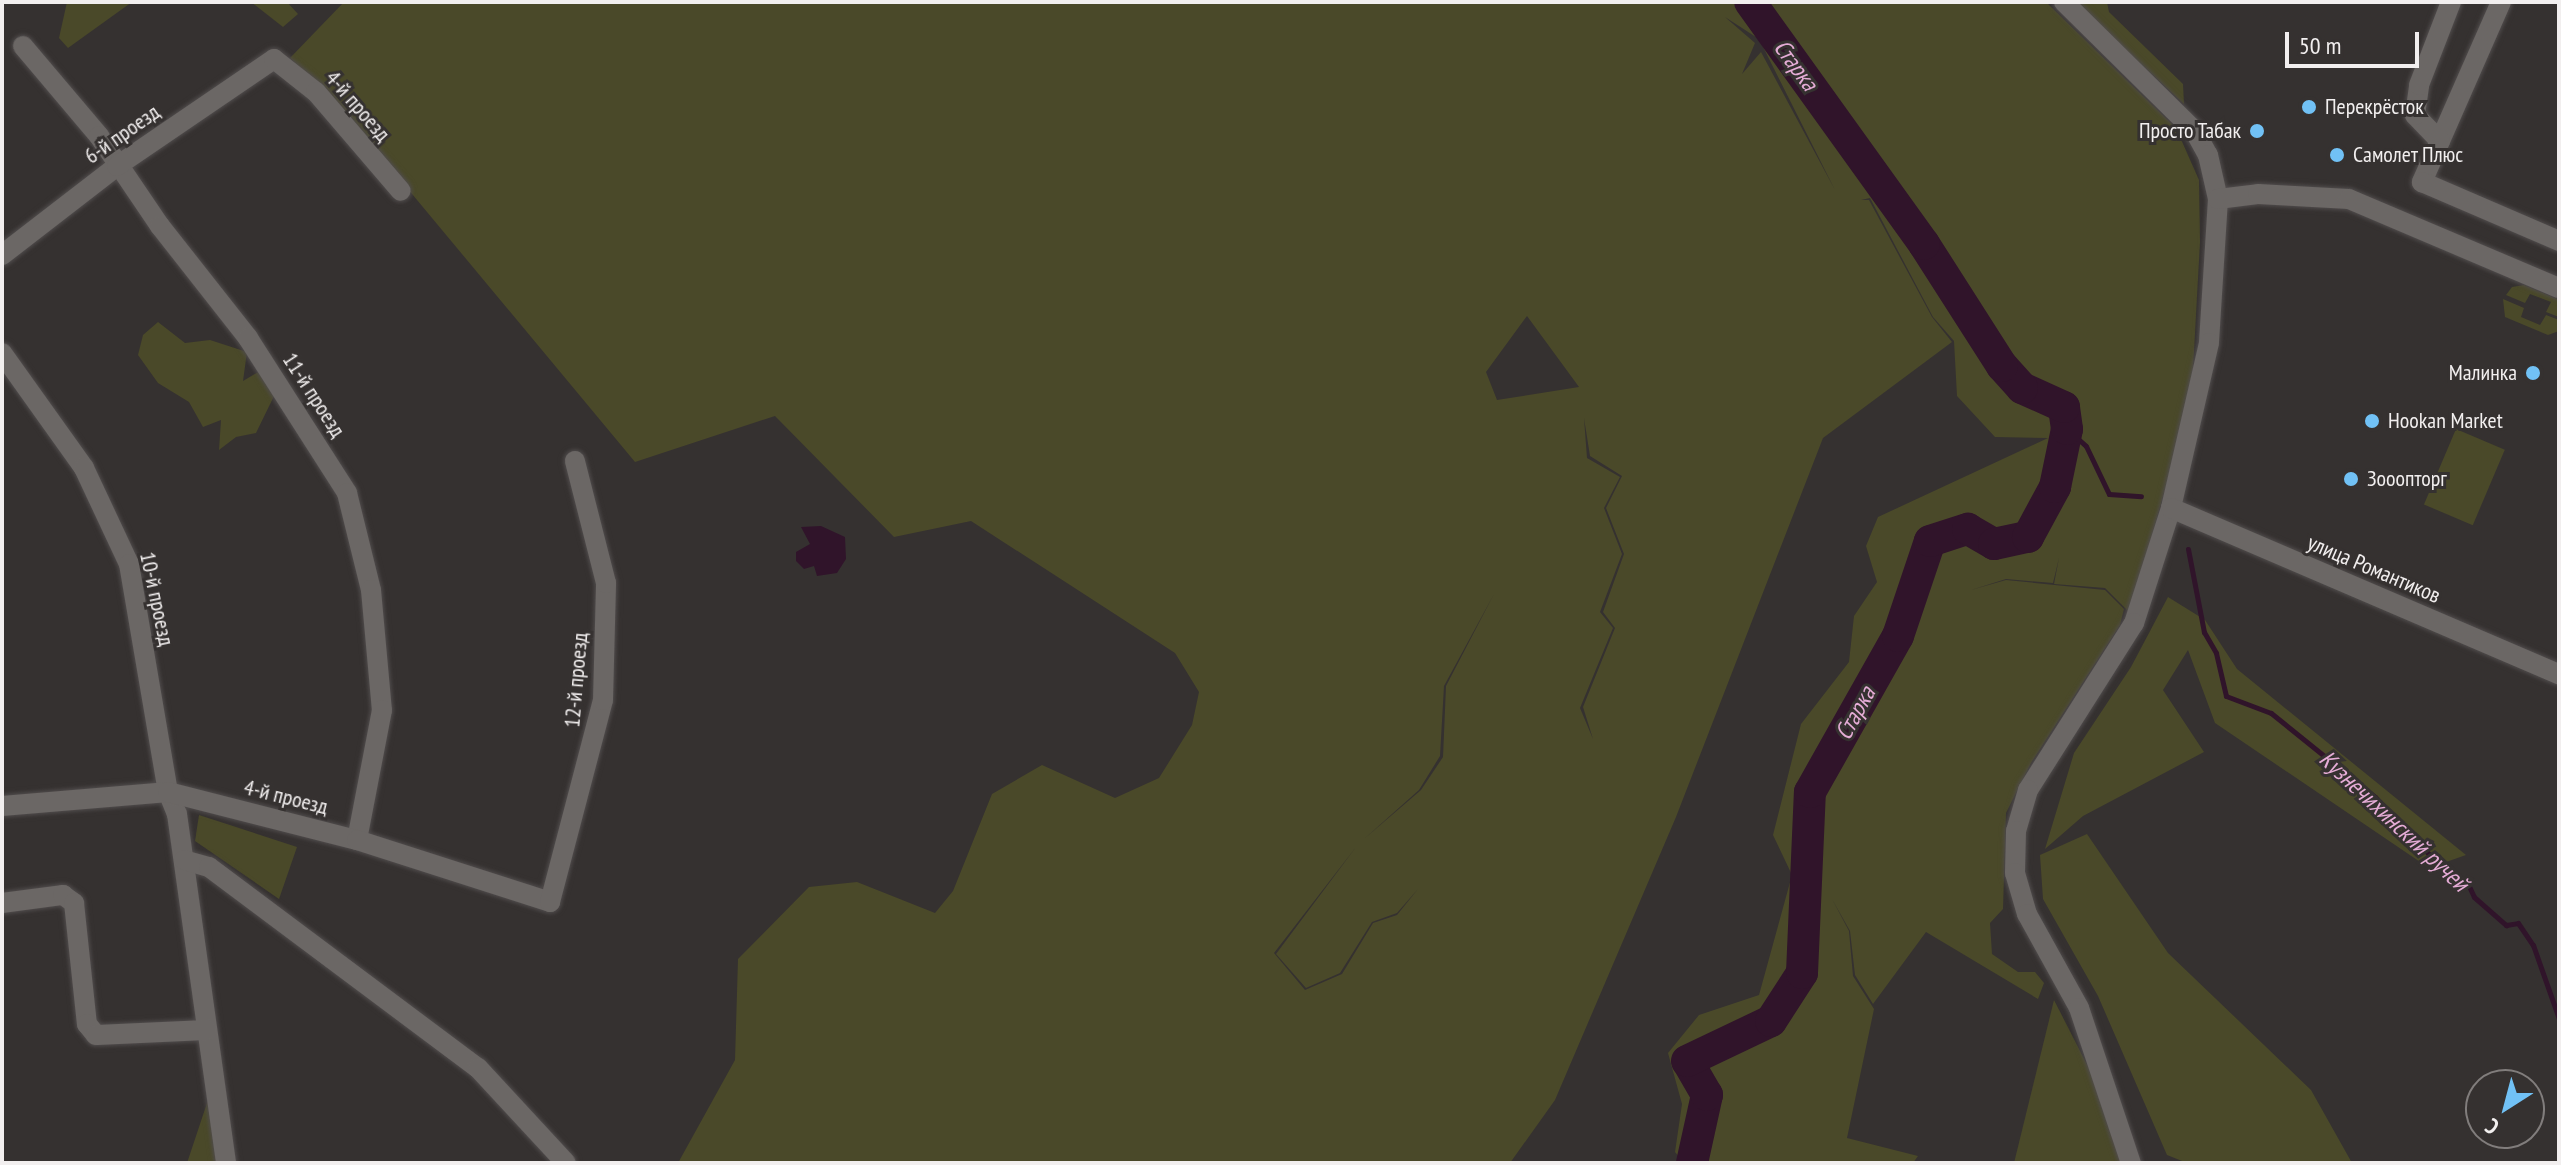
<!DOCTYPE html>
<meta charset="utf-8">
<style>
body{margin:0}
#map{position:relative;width:2561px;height:1165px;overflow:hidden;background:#353130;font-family:"PT Sans Narrow",sans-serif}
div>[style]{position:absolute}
.green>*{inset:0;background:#4a4929;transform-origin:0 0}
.water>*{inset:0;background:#30142a}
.stream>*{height:5px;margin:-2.5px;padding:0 2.5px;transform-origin:2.5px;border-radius:2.5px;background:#30142a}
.river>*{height:32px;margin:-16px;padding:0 16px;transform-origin:16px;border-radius:16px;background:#30142a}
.roads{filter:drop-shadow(0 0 2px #504c4c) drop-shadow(0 0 2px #504c4c)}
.street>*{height:20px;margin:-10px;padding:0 10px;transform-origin:10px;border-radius:10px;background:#6b6765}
.dots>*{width:22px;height:22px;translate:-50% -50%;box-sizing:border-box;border:4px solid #353130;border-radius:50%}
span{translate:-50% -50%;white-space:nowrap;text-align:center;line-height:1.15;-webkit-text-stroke:6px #353130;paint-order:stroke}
.street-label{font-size:22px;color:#f2efef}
.poi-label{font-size:22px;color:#f2efef}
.left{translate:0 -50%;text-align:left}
.right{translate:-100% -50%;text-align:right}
.water-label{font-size:24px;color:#e5acd6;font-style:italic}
.frame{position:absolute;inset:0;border:4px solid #f2efef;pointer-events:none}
.north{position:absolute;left:2465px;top:1069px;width:80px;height:80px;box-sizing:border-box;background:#353130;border:2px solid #817d7c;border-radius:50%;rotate:216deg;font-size:22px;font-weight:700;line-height:32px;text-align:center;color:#f2efef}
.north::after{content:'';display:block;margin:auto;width:28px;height:36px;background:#71c1f5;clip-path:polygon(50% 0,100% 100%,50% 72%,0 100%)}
.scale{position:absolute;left:2285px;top:32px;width:134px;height:36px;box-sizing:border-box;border:4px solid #f2efef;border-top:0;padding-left:10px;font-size:24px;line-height:28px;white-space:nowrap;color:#f2efef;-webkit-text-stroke:6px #353130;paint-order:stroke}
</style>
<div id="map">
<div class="green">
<div style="clip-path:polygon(67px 2px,132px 2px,68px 48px,59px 38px)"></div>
<div style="clip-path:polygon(251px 2px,287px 2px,298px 14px,283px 27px)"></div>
<div style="clip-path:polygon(evenodd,344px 2px,2046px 2px,2176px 128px,2199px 180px,2200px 242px,2193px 370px,2175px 454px,2130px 613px,2105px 588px,2054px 584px,2059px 558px,2053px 583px,2006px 579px,1971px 590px,2006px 580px,2105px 590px,2124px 609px,2120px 625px,2031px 763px,2006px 813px,2003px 909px,1990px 923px,1992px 954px,2018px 972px,2035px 972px,2044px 983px,2038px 999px,1926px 932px,1873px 1004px,1855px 975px,1850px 931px,1832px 899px,1849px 931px,1853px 976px,1874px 1009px,1847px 1138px,1918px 1156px,1913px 1163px,1684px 1163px,1675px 1152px,1682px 1104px,1668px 1053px,1699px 1015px,1759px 995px,1792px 875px,1773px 835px,1801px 724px,1849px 662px,1854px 616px,1877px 582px,1866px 546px,1878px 517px,2048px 438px,1995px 437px,1957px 396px,1954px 341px,1933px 317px,1870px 198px,1861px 200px,1869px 200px,1932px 317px,1952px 342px,1823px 438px,1676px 817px,1555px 1100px,1510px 1163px,678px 1163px,735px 1060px,738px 959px,809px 887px,857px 882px,935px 913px,953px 891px,992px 794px,1042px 765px,1115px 798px,1159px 778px,1192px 725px,1199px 692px,1175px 653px,971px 521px,894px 537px,775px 416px,635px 462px,338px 105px,290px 58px,344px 2px,1725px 17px,1759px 39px,1835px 190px,1761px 52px,1742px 74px,1755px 43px,1725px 17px,344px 2px,1527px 316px,1579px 387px,1497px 400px,1486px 372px,1527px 316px,344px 2px,1584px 418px,1590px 456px,1622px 476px,1606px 508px,1624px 554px,1603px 612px,1615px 628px,1583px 707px,1593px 739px,1580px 708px,1613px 628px,1600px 612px,1622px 554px,1604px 508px,1620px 477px,1587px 458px,1584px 418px,344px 2px,1494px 594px,1446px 686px,1443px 757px,1421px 790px,1364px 839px,1419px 790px,1440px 756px,1444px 686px,1494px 594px,344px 2px,1356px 847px,1276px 954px,1306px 988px,1340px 973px,1372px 922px,1397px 913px,1418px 889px,1397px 915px,1373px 923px,1342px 974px,1305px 990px,1274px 953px,1356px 847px)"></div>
<div style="clip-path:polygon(2075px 2px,2107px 2px,2109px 12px,2183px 84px,2184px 104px)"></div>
<div style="clip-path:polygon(2524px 285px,2559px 300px,2559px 317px,2546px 312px,2551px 302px,2530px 294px,2525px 303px,2506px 295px,2512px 287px)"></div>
<div style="clip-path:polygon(2503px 299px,2524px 308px,2521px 317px,2540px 325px,2546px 315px,2559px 320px,2559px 331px,2548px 335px,2505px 317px)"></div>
<div style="clip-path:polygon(158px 322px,185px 343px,210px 340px,247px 352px,243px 381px,260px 371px,275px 394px,256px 433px,236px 437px,219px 450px,221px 420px,203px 427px,189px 402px,158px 383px,138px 355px,143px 335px)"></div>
<div style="left:2456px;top:429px;width:53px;height:82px;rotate:23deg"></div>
<div style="clip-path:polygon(2168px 597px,2205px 620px,2237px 669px,2466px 855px,2429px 868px,2215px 723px,2188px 650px,2163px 690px,2204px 752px,2083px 816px,2045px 849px,2074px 753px,2131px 667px)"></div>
<div style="clip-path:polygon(199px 815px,297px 847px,279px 899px,195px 841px)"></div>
<div style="clip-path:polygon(2087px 834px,2168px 953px,2311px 1090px,2352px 1163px,2187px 1163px,2167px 1155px,2098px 996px,2043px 899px,2040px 855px)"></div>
<div style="clip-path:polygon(2054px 1000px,2102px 1094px,2123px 1163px,2014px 1163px)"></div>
<div style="clip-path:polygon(209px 1097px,218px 1163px,187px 1163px)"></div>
</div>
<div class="water">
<div style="clip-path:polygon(821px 526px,845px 537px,846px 559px,837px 573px,817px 576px,814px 566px,804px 569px,796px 561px,796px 552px,810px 544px,801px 527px)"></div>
</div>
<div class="stream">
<div style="left:2067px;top:429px;width:25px;rotate:42deg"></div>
<div style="left:2086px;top:446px;width:53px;rotate:64.4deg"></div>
<div style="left:2109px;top:494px;width:32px;rotate:4deg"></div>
<div style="left:2188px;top:549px;width:85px;rotate:79.1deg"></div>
<div style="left:2204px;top:632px;width:24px;rotate:60deg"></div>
<div style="left:2216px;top:653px;width:44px;rotate:76.9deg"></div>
<div style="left:2226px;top:696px;width:48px;rotate:20.7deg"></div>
<div style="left:2271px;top:713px;width:134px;rotate:38.9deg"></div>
<div style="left:2375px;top:797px;width:120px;rotate:46.7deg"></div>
<div style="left:2457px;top:884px;width:11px"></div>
<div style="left:2468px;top:884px;width:14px;rotate:65deg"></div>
<div style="left:2474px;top:897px;width:43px;rotate:41.2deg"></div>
<div style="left:2506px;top:925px;width:12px;rotate:-9deg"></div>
<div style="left:2518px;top:923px;width:27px;rotate:56deg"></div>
<div style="left:2533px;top:945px;width:78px;rotate:70.6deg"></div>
</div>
<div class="river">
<div style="left:1692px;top:1163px;width:70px;rotate:-77.6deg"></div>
<div style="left:1707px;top:1095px;width:39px;rotate:-120deg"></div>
<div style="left:1687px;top:1061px;width:93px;rotate:-25.5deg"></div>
<div style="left:1771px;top:1021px;width:57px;rotate:-57.1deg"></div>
<div style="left:1802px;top:973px;width:181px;rotate:-87.5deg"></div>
<div style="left:1810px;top:792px;width:179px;rotate:-60.6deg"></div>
<div style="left:1898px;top:636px;width:100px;rotate:-71.4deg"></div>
<div style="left:1930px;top:541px;width:40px;rotate:-18deg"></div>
<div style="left:1968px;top:529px;width:30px;rotate:30deg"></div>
<div style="left:1994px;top:544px;width:35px;rotate:-12deg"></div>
<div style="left:2028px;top:537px;width:57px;rotate:-61.6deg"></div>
<div style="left:2055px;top:487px;width:59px;rotate:-78.3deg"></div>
<div style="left:2067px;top:429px;width:22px;rotate:-98deg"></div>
<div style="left:2064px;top:407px;width:46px;rotate:-155.7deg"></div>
<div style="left:2022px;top:388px;width:30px;rotate:-132deg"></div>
<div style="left:2002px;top:366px;width:145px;rotate:-122.6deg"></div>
<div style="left:1924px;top:244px;width:298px;rotate:-125.7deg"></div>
</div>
<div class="roads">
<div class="street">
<div style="left:2064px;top:2px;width:182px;rotate:44.6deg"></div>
<div style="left:2194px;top:130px;width:29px;rotate:61deg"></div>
<div style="left:2208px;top:155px;width:45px;rotate:77.2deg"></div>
<div style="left:2218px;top:199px;width:144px;rotate:93.6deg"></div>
<div style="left:2209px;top:343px;width:169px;rotate:103deg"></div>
<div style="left:2171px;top:508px;width:121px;rotate:107.8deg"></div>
<div style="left:2134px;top:623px;width:198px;rotate:122.4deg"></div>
<div style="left:2028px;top:790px;width:43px;rotate:106.3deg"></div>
<div style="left:2016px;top:831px;width:42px;rotate:91.4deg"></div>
<div style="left:2015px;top:873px;width:43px;rotate:73.7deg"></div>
<div style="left:2027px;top:914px;width:107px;rotate:61deg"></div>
<div style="left:2079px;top:1008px;width:163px;rotate:71.5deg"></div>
<div style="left:2501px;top:2px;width:197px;rotate:113.7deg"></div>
<div style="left:2422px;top:182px;width:149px;rotate:23.3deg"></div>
<div style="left:23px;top:46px;width:118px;rotate:49.8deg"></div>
<div style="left:99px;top:136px;width:109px;rotate:55.9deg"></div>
<div style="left:160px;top:226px;width:142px;rotate:51.8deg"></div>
<div style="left:248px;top:338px;width:184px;rotate:57.4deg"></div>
<div style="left:347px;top:493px;width:100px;rotate:76.1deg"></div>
<div style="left:371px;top:590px;width:121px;rotate:84.8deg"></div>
<div style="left:382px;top:710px;width:132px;rotate:100.9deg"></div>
<div style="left:2440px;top:141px;width:36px;rotate:-134deg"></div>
<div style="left:2415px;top:115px;width:30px;rotate:-82deg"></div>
<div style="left:2419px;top:85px;width:89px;rotate:-68.9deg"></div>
<div style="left:2218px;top:199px;width:40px;rotate:-7.1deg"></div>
<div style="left:2258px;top:194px;width:91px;rotate:3.1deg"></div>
<div style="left:2349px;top:199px;width:228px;rotate:23deg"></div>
<div style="left:2px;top:255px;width:145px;rotate:-37.7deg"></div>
<div style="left:117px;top:166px;width:190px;rotate:-34.3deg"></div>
<div style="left:274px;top:59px;width:53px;rotate:38.2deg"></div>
<div style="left:316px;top:92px;width:130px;rotate:49.4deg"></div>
<div style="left:2px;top:353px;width:141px;rotate:54.5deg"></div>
<div style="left:84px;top:468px;width:106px;rotate:64.9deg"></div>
<div style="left:129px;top:564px;width:231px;rotate:80.3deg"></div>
<div style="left:168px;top:792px;width:24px;rotate:68deg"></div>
<div style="left:177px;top:814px;width:352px;rotate:82deg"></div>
<div style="left:2171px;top:508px;width:422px;rotate:23.2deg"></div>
<div style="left:2px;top:806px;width:167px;rotate:-4.8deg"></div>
<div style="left:168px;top:792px;width:195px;rotate:14.3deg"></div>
<div style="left:357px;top:840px;width:203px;rotate:17.8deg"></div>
<div style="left:550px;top:902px;width:209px;rotate:-75.3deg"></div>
<div style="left:603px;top:700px;width:117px;rotate:-88.5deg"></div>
<div style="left:606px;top:583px;width:126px;rotate:-104.3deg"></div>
<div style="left:184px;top:860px;width:26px;rotate:16deg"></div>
<div style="left:209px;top:867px;width:336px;rotate:36.8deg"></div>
<div style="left:478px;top:1068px;width:129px;rotate:47.2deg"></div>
<div style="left:2px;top:903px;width:62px;rotate:-7.5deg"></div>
<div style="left:63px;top:895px;width:14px;rotate:36deg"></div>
<div style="left:74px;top:903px;width:122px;rotate:83.9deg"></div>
<div style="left:87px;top:1024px;width:14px;rotate:51deg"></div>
<div style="left:96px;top:1035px;width:111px;rotate:-2.6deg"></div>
</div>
</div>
<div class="dots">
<div style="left:2309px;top:107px;background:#71c1f5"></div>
<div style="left:2257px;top:131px;background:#71c1f5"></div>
<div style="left:2337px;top:155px;background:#71c1f5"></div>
<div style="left:2533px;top:373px;background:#71c1f5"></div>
<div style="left:2372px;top:421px;background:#71c1f5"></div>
<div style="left:2351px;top:479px;background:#71c1f5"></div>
</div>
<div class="street-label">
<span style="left:358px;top:106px;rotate:49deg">4-й проезд</span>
<span style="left:122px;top:134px;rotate:-35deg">6-й проезд</span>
<span style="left:314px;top:395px;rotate:57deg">11-й проезд</span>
<span style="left:2374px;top:569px;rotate:23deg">улица Романтиков</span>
<span style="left:157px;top:599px;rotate:78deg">10-й проезд</span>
<span style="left:576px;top:680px;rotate:-85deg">12-й проезд</span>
<span style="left:286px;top:797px;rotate:14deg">4-й проезд</span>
</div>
<div class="poi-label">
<span class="left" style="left:2325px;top:107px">Перекрёсток</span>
<span class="right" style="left:2241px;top:131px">Просто Табак</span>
<span class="left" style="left:2353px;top:155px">Самолет Плюс</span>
<span class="right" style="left:2517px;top:373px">Малинка</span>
<span class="left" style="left:2388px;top:421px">Hookan Market</span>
<span class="left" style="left:2367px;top:479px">Зооопторг</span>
</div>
<div class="water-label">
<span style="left:1796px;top:65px;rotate:54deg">Старка</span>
<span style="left:1855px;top:713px;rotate:-61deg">Старка</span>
<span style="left:2394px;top:821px;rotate:43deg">Кузнечихинский ручей</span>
</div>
<div class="frame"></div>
<div class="north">С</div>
<div class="scale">50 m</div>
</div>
